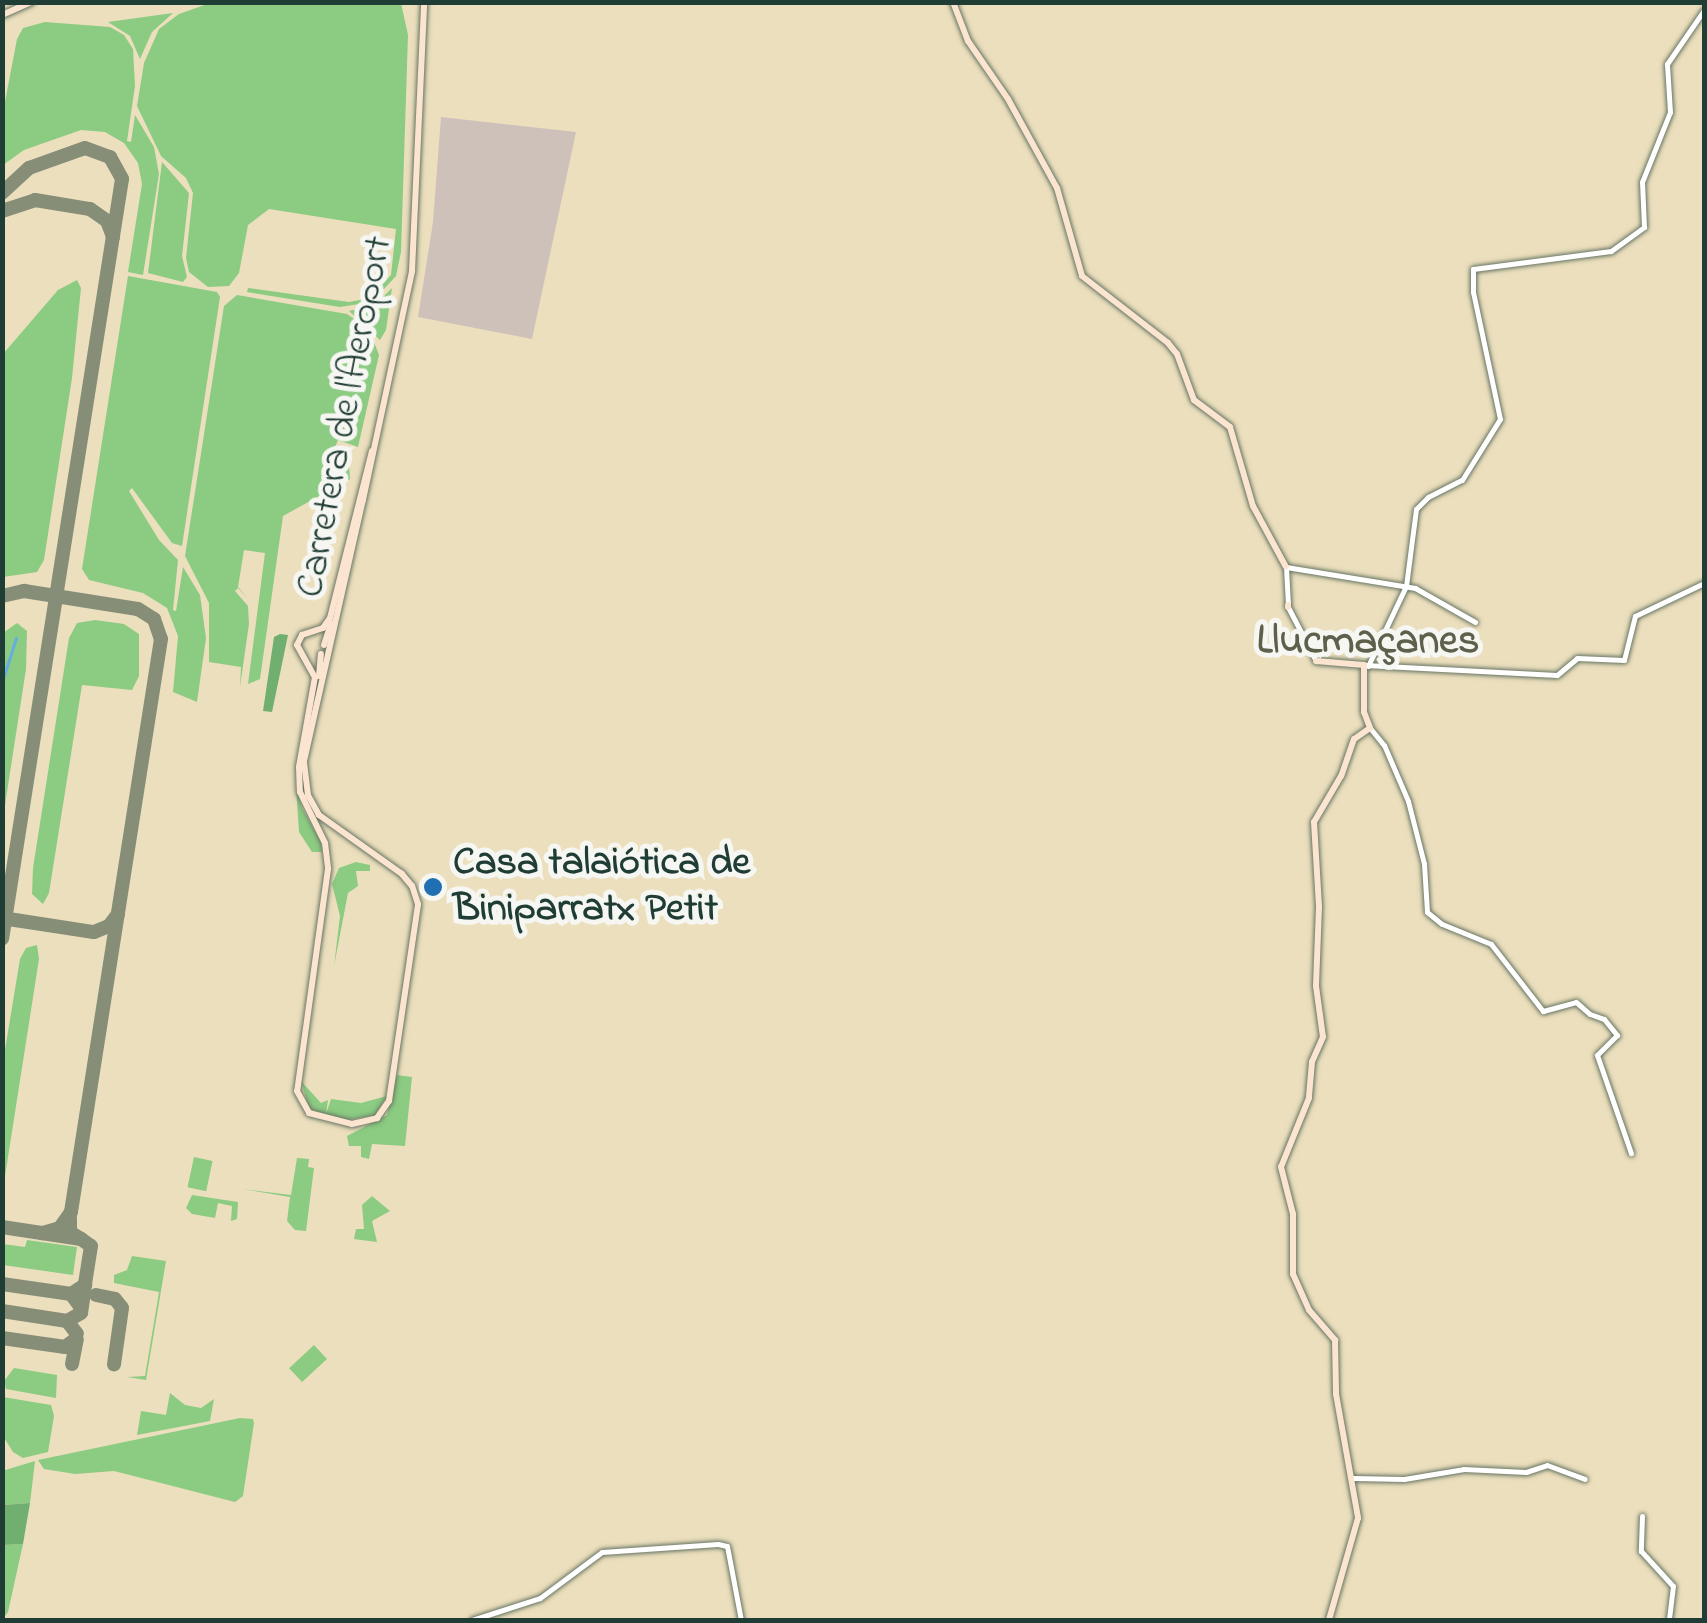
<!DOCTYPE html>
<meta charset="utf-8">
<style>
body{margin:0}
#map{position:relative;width:1707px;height:1623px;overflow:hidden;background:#ecdfbd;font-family:"Indie Flower",sans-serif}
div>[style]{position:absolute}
.industrial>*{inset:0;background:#cec1ba}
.green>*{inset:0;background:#8ccb82;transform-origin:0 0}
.forest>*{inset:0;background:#71af70}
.stream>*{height:2.5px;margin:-1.25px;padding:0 1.25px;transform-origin:1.25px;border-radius:1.25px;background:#66aedd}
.taxiway>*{height:14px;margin:-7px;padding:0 7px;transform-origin:7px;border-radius:7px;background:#868e78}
.roads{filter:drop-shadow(0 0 2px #677664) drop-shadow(0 0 2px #677664)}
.street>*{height:5px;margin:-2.5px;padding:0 2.5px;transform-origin:2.5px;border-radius:2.5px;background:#fff}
.secondary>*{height:6px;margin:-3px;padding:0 3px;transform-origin:3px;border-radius:3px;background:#fce5d0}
.dots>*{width:28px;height:28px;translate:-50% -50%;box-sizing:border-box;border:5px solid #f6f6f2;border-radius:50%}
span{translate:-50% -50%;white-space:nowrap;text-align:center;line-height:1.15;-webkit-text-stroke:10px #f6f6f2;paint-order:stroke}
.street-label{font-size:40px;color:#1f3d34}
.poi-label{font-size:40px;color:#1f3d34;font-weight:700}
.left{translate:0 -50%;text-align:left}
.neighbourhood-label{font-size:42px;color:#5f604c;font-weight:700}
.frame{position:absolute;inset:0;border:5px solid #1f3d34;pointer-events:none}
</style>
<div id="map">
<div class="industrial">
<div style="clip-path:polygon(441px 117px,576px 132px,532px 339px,418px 317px,433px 222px)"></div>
</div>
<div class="green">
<div style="clip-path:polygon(213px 2px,401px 3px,408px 35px,401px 252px,396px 276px,372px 302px,340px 307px,247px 292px,248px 288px,349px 302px,370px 298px,391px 275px,396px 229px,269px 209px,248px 225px,239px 273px,229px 286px,208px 287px,189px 272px,186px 258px,193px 193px,186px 178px,161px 156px,137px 106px,144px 63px,159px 29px,179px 14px)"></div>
<div style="clip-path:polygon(173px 13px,152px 32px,140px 59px,130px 36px,108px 22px)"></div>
<div style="clip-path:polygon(45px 22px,110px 27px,124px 35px,133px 49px,135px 86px,127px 141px,131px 142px,135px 115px,154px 147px,159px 174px,143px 275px,128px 272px,142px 184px,138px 163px,124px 143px,105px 132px,81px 130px,24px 150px,3px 165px,3px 112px,17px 39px,23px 28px)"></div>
<div style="clip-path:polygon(162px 162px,189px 193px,182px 256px,187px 277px,183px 282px,148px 273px)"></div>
<div style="clip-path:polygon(128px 276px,217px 292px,220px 297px,182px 546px,172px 543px,132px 488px,129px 491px,159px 540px,178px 560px,173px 610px,176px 611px,183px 567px,200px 595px,206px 638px,197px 702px,173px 692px,178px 636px,167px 608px,143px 593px,89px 580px,82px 569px)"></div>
<div style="clip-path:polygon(77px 280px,81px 288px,72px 378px,44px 560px,37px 572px,3px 577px,3px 354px,58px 290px)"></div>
<div style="clip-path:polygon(392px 288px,386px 330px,380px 340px,349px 311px,375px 305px)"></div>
<div style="clip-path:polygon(237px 295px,347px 314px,369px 329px,379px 355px,358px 447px,338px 440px,333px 452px,349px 465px,350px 479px,283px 516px,260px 679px,248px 684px,265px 553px,244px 550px,238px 587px,248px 599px,238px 588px,235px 591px,248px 606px,249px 624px,240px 687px,241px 667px,209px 662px,209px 603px,185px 556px,224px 306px)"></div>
<div style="clip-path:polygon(95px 620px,124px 624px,139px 634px,139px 676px,132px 690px,82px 685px,49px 893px,43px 904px,32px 894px,33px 868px,69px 638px,77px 623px)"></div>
<div style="clip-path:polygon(17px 623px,27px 631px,26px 669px,3px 818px,3px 633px)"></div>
<div style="clip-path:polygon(296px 787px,302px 808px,321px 842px,322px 852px,312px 852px,299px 832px)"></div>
<div style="clip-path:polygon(356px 862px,370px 865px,370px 871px,356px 871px,358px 886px,348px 893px,334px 966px,340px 916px,332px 884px,339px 868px)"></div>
<div style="clip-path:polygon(37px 945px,39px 959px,3px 1189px,3px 1062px,20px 959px,26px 948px)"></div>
<div style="clip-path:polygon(397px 1075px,412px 1077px,405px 1146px,372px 1144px,369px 1159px,361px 1157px,361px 1146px,349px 1146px,347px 1136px,387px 1115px)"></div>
<div style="clip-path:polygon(301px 1081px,321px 1103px,328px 1100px,326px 1114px,331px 1099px,361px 1103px,387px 1096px,375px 1115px,348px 1120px,318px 1113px,309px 1108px)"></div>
<div style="left:194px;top:1157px;width:19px;height:31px;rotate:12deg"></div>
<div style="clip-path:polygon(297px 1158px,309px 1159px,308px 1167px,314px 1168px,306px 1231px,295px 1230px,287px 1221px,290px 1197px,242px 1189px,291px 1195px)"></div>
<div style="clip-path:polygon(192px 1195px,238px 1202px,237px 1219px,231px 1221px,232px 1206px,218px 1203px,215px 1218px,192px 1214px,186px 1208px)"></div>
<div style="clip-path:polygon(372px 1196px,390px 1211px,372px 1221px,377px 1242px,354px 1239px,356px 1229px,364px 1229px,362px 1205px)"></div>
<div style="clip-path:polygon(27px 1240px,77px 1247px,73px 1275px,3px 1265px,3px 1244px,25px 1247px)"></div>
<div style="clip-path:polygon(132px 1256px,166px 1261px,146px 1380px,127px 1377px,145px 1376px,159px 1292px,114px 1283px,114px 1275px,127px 1270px)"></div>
<div style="left:314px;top:1345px;width:19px;height:34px;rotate:47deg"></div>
<div style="clip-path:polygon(14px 1368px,57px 1375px,56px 1398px,6px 1389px,4px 1381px)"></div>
<div style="clip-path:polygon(170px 1393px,185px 1405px,201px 1408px,214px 1399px,210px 1421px,137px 1435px,141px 1411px,166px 1415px)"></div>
<div style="clip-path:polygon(3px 1397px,51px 1405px,54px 1416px,48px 1452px,23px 1458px,13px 1452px,3px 1436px)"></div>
<div style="clip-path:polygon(240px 1418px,253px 1419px,254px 1423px,243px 1496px,235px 1502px,114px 1471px,75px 1474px,44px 1469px,38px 1460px)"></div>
<div style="clip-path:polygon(35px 1461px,30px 1503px,3px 1505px,2px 1471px)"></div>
<div style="clip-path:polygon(23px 1544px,8px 1612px,2px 1620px,2px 1545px)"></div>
</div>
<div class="forest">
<div style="clip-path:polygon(280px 634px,288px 635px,272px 712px,263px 711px,274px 637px)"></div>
<div style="clip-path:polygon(30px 1503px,23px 1544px,3px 1545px,3px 1505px)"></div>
</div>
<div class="stream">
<div style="left:2px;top:682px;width:46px;rotate:-72.3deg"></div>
</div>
<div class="taxiway">
<div style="left:2px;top:193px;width:37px;rotate:-43deg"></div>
<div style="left:29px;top:168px;width:59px;rotate:-19.7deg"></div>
<div style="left:85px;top:148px;width:27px;rotate:20deg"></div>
<div style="left:110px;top:157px;width:25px;rotate:61deg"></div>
<div style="left:122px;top:179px;width:769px;rotate:98.97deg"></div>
<div style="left:2px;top:211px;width:35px;rotate:-18deg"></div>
<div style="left:35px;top:200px;width:56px;rotate:9.3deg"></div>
<div style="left:90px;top:209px;width:21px;rotate:35deg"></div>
<div style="left:107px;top:221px;width:17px;rotate:69deg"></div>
<div style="left:2px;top:596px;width:23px;rotate:-13deg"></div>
<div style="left:24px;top:591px;width:115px;rotate:9deg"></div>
<div style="left:138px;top:609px;width:19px;rotate:32deg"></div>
<div style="left:154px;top:619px;width:21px;rotate:71deg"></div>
<div style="left:161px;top:639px;width:580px;rotate:98.93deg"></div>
<div style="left:71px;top:1212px;width:19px;rotate:125deg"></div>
<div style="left:60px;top:1228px;width:19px;rotate:164deg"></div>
<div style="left:2px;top:918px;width:93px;rotate:8.7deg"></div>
<div style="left:94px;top:932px;width:16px;rotate:-22deg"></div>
<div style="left:109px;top:926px;width:15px;rotate:-53deg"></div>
<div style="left:2px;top:1227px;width:80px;rotate:8.6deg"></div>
<div style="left:81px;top:1239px;width:13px;rotate:-148deg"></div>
<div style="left:70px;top:1232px;width:14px;rotate:-90deg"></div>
<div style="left:81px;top:1239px;width:12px;rotate:35deg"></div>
<div style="left:91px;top:1246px;width:39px;rotate:99deg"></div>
<div style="left:2px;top:1284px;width:70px;rotate:8.2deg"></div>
<div style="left:71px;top:1294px;width:17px;rotate:54deg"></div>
<div style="left:71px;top:1294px;width:17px;rotate:-33deg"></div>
<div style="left:85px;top:1285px;width:28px;rotate:98deg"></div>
<div style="left:81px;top:1313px;width:16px;rotate:150deg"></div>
<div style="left:67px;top:1321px;width:16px;rotate:52deg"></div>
<div style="left:96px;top:1295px;width:19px;rotate:12deg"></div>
<div style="left:115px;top:1299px;width:11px;rotate:52deg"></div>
<div style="left:122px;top:1308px;width:57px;rotate:98.1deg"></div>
<div style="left:2px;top:1311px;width:66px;rotate:8.7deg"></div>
<div style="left:2px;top:1338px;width:64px;rotate:8.1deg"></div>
<div style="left:65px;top:1347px;width:14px;rotate:-36deg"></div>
<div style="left:72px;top:1364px;width:25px;rotate:-79deg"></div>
</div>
<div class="roads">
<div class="street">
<div style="left:1288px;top:605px;width:38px;rotate:-93deg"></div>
<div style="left:1286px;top:567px;width:131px;rotate:9.2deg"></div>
<div style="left:1415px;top:588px;width:69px;rotate:29.5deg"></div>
<div style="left:1288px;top:607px;width:61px;rotate:62.6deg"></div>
<div style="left:1365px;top:665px;width:192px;rotate:3deg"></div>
<div style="left:1557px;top:675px;width:26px;rotate:-40deg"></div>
<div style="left:1577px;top:658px;width:47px;rotate:2.4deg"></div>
<div style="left:1624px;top:660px;width:45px;rotate:-76deg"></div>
<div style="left:1635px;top:616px;width:76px;rotate:-25.6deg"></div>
<div style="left:1368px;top:666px;width:89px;rotate:-64.6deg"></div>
<div style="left:1406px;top:586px;width:78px;rotate:-82.6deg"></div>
<div style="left:1416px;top:509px;width:17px;rotate:-45deg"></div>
<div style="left:1428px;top:497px;width:38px;rotate:-27deg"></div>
<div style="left:1462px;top:480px;width:72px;rotate:-58.1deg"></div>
<div style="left:1500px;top:419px;width:130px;rotate:-102deg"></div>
<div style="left:1473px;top:292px;width:23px;rotate:-90deg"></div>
<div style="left:1473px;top:269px;width:139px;rotate:-7.4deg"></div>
<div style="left:1611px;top:251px;width:41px;rotate:-36deg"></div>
<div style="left:1644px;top:227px;width:45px;rotate:-92.5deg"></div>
<div style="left:1642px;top:182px;width:75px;rotate:-68.2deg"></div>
<div style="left:1670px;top:112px;width:48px;rotate:-93.6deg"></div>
<div style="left:1667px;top:64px;width:65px;rotate:-55.6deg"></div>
<div style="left:1370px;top:728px;width:22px;rotate:51deg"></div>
<div style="left:1384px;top:745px;width:61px;rotate:66.8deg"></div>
<div style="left:1408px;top:801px;width:65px;rotate:75.7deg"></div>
<div style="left:1424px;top:864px;width:48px;rotate:86.4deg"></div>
<div style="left:1427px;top:912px;width:19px;rotate:39deg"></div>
<div style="left:1442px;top:924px;width:53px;rotate:22.2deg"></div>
<div style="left:1491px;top:944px;width:85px;rotate:52.2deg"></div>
<div style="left:1543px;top:1011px;width:34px;rotate:-15deg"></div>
<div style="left:1576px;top:1002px;width:18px;rotate:41deg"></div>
<div style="left:1590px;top:1014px;width:15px;rotate:20deg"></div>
<div style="left:1604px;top:1019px;width:21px;rotate:51deg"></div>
<div style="left:1617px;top:1035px;width:28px;rotate:135deg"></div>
<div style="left:1597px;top:1055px;width:104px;rotate:70.9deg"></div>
<div style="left:1353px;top:1478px;width:51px;rotate:1.1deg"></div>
<div style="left:1404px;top:1479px;width:61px;rotate:-9.5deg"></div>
<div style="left:1464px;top:1469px;width:62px;rotate:2.8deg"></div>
<div style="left:1526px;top:1472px;width:22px;rotate:-18deg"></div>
<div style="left:1547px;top:1465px;width:40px;rotate:20.2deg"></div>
<div style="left:1642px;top:1516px;width:35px;rotate:92deg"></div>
<div style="left:1641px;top:1551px;width:47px;rotate:47.6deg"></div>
<div style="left:1673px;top:1586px;width:34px;rotate:97deg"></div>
<div style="left:472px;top:1620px;width:71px;rotate:-17.9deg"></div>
<div style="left:540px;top:1598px;width:77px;rotate:-36.6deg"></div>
<div style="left:602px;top:1552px;width:116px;rotate:-3.9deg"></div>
<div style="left:718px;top:1544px;width:9px;rotate:13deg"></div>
<div style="left:727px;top:1546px;width:75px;rotate:79.3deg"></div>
</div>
<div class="secondary">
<div style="left:953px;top:2px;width:42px;rotate:69deg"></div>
<div style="left:968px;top:41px;width:70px;rotate:55.4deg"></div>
<div style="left:1008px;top:99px;width:102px;rotate:61.2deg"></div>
<div style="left:1057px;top:188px;width:91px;rotate:74.1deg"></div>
<div style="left:1082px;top:276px;width:109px;rotate:37.9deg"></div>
<div style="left:1168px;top:343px;width:14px;rotate:51deg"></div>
<div style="left:1177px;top:354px;width:49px;rotate:69.7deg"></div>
<div style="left:1194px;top:400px;width:45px;rotate:36.9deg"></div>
<div style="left:1230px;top:427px;width:82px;rotate:73.8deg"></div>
<div style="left:1253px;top:506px;width:69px;rotate:61.6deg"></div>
<div style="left:2px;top:15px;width:32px;rotate:-24deg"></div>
<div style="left:372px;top:451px;width:172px;rotate:104.1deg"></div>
<div style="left:330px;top:618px;width:12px;rotate:125deg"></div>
<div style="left:323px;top:628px;width:22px;rotate:162deg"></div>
<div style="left:302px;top:635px;width:11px;rotate:117deg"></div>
<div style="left:297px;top:645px;width:37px;rotate:61deg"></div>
<div style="left:315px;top:677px;width:91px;rotate:100.1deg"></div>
<div style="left:299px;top:767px;width:25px;rotate:88deg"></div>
<div style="left:300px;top:792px;width:57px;rotate:63.9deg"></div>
<div style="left:325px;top:843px;width:26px;rotate:83deg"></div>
<div style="left:328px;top:869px;width:224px;rotate:97.9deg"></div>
<div style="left:297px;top:1091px;width:25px;rotate:61deg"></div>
<div style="left:309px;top:1113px;width:44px;rotate:14.3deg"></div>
<div style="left:352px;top:1124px;width:26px;rotate:-13deg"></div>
<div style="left:377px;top:1118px;width:21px;rotate:-55deg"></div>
<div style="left:389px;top:1101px;width:199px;rotate:-81.6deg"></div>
<div style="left:418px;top:904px;width:19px;rotate:-108deg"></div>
<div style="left:412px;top:886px;width:16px;rotate:-130deg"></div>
<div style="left:402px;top:874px;width:102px;rotate:-144.6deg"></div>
<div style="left:319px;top:815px;width:23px;rotate:-119deg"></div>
<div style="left:308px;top:795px;width:34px;rotate:-97deg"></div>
<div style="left:304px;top:761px;width:268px;rotate:-77.3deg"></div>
<div style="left:363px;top:500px;width:234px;rotate:-77.9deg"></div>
<div style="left:412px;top:271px;width:269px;rotate:-87.4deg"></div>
<div style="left:1288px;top:605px;width:2px;rotate:90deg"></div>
<div style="left:324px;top:645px;width:23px;rotate:-72deg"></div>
<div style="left:1316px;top:661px;width:48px;rotate:4.8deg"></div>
<div style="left:1364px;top:665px;width:47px;rotate:90deg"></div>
<div style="left:1364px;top:712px;width:17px;rotate:69deg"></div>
<div style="left:1370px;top:728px;width:19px;rotate:145deg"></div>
<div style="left:1354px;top:739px;width:39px;rotate:109deg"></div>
<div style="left:1341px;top:776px;width:53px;rotate:120.4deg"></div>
<div style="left:1314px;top:822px;width:85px;rotate:86.6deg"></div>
<div style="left:1319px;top:907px;width:79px;rotate:92.2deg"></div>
<div style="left:1316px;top:986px;width:51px;rotate:82.2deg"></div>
<div style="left:1323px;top:1037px;width:27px;rotate:114deg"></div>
<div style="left:1312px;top:1062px;width:36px;rotate:95deg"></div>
<div style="left:1309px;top:1098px;width:74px;rotate:112.1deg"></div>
<div style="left:1281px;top:1167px;width:49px;rotate:75.7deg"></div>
<div style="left:1293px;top:1214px;width:60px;rotate:90deg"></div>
<div style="left:1293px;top:1274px;width:39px;rotate:66deg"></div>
<div style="left:1309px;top:1310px;width:40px;rotate:49deg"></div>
<div style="left:1335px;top:1340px;width:54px;rotate:88.9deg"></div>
<div style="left:1336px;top:1394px;width:126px;rotate:79.9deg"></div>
<div style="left:1358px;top:1518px;width:106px;rotate:105.9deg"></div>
<div style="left:319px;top:676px;width:22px;rotate:-85deg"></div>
</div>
</div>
<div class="dots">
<div style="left:433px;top:887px;background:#1f6fb2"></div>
</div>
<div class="street-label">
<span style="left:346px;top:417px;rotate:-79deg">Carretera de l'Aeroport</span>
</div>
<div class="poi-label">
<span class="left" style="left:453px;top:887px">Casa talaiótica de<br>Biniparratx Petit</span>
</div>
<div class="neighbourhood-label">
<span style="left:1368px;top:642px">Llucmaçanes</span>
</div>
<div class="frame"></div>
</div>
